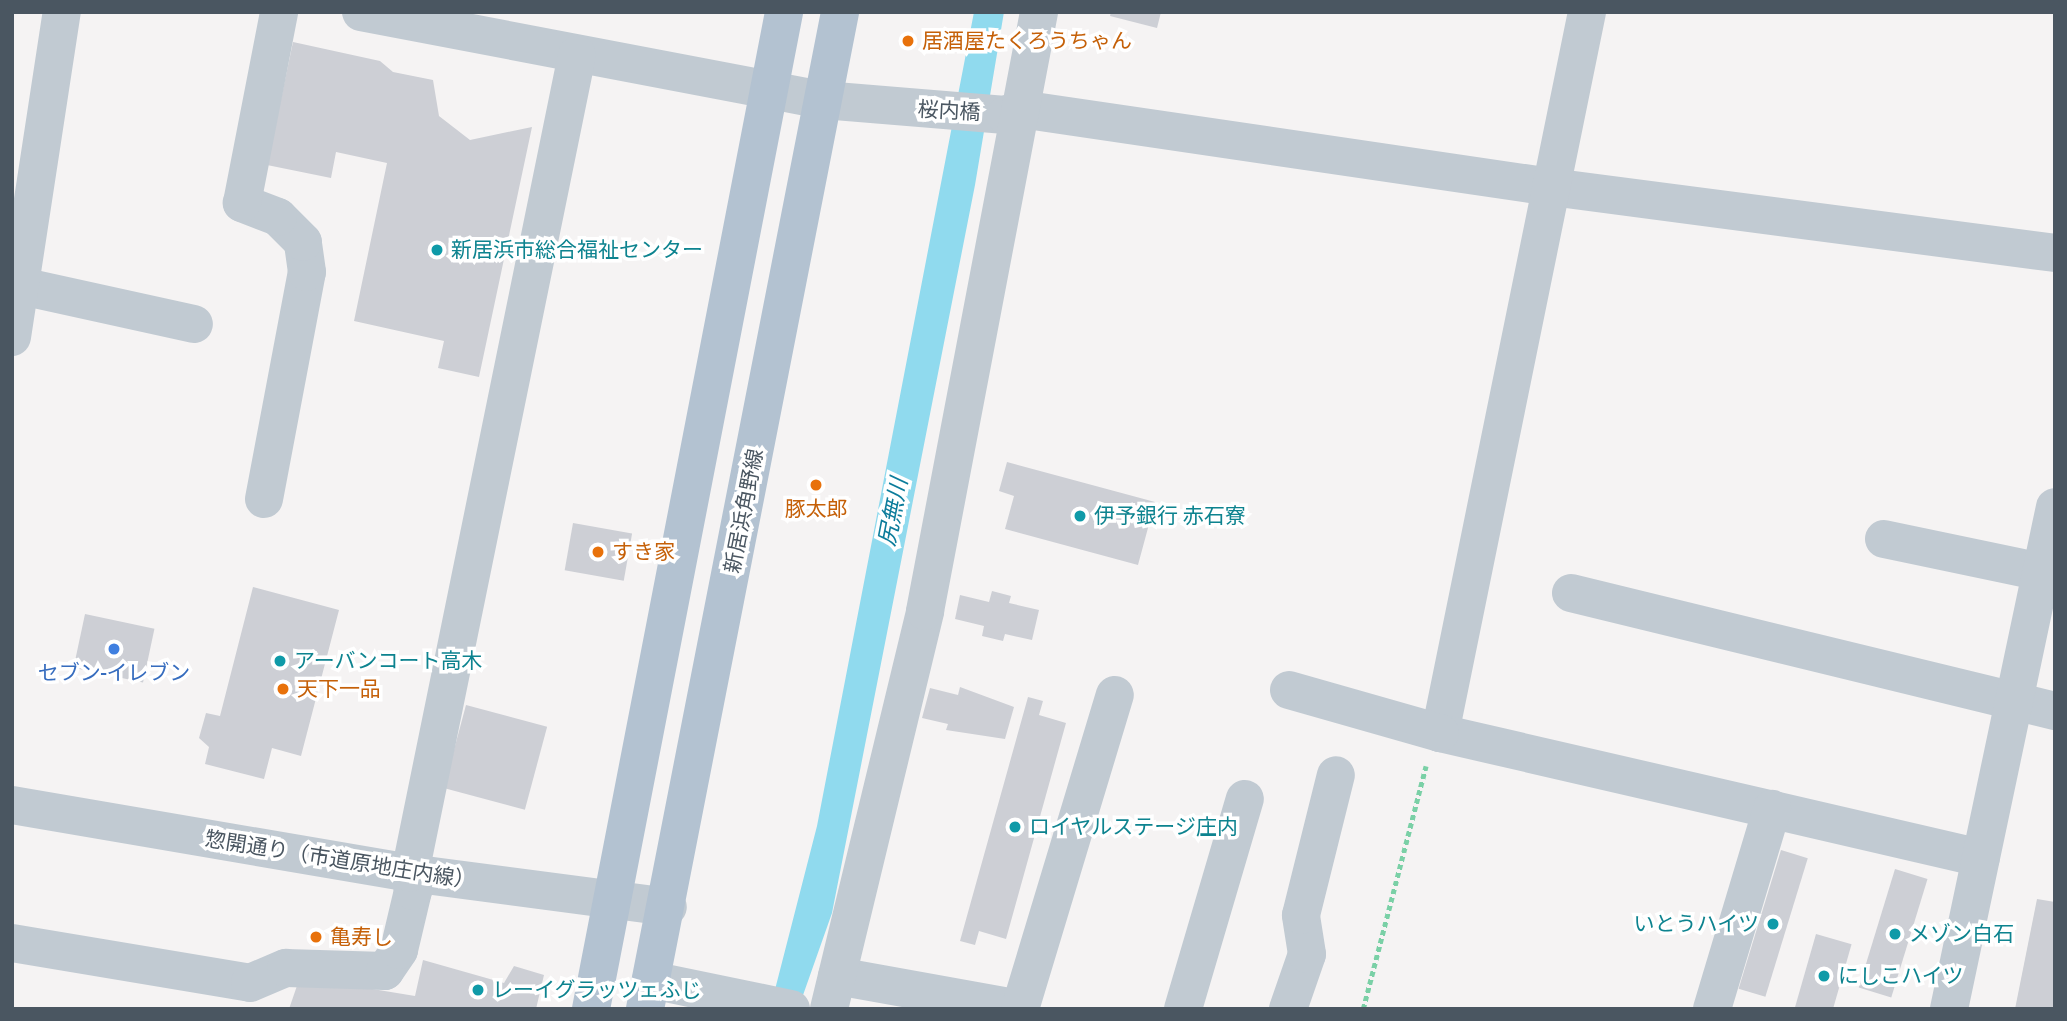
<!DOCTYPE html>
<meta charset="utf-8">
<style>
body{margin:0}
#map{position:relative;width:2067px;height:1021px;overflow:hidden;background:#f5f3f3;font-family:"Archivo Narrow","Noto Sans JP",sans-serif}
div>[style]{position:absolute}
.water>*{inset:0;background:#90daee}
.building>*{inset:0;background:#cdcfd5;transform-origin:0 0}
.path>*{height:4.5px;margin-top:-2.25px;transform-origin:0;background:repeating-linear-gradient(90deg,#7ad0a6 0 5px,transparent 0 8.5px)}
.minor>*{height:38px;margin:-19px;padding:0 19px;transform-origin:19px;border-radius:19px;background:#c1cad2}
.major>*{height:38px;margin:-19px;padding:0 19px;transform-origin:19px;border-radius:19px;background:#b3c2d1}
.dots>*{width:19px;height:19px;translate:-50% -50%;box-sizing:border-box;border:4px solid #fff;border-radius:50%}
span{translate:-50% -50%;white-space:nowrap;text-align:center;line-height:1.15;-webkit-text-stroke:7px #fff;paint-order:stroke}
.food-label{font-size:21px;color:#c56008}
.left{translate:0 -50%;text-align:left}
.street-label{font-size:21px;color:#4a5661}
.culture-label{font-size:21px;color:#0d838f}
.right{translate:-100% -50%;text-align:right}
.shop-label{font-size:21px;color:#366cbe}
.water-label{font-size:23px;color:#0c7c9b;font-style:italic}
.frame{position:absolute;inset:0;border:14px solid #4a5661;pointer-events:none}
</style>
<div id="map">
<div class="water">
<div style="clip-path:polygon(974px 12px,1004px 12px,975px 185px,832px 913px,802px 998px,770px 1009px,817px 826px)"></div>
</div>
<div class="building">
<div style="clip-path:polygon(1111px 12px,1161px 12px,1157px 28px,1110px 16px)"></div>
<div style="clip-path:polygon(293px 42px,380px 61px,393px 72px,433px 80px,439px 116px,470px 140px,532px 127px,479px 377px,438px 368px,444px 341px,354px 321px,387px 163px,336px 152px,331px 178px,267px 165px)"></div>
<div style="clip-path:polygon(1007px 462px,1155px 502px,1138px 565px,1005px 529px,1014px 496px,999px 491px)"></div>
<div style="left:573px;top:523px;width:60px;height:48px;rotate:10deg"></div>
<div style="clip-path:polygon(253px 587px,339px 610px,301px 756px,272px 748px,264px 779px,205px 764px,209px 747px,199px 738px,206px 713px,220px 716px)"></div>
<div style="clip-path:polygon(992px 591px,1011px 596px,1009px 603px,1039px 610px,1032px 640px,1005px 634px,1003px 641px,982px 636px,984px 626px,955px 619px,960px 595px,989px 602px)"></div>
<div style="left:85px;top:614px;width:71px;height:55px;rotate:12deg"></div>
<div style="clip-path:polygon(960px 687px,1014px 707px,1005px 739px,946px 730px,948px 724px,922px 718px,930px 688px,958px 695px)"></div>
<div style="clip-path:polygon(1028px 697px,1043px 701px,1039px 715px,1066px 723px,1006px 939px,979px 931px,975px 945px,960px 941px)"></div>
<div style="left:466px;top:705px;width:84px;height:86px;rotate:15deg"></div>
<div style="left:1781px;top:850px;width:28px;height:145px;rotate:17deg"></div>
<div style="left:1895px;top:869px;width:34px;height:124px;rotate:17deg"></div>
<div style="clip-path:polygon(2037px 899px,2055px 902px,2055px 1009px,2015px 1009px)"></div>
<div style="left:1816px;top:934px;width:37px;height:78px;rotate:16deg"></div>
<div style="clip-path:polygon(423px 960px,504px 983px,514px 966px,544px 975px,536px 1009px,289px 1009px,300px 977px,415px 996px)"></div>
</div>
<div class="path">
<div style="left:1363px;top:1009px;width:251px;rotate:-75.5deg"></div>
</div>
<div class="minor">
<div style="left:361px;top:12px;width:470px;rotate:10.8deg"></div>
<div style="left:823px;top:100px;width:183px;rotate:4.7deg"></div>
<div style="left:1005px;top:115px;width:16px;rotate:-22deg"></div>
<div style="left:1020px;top:109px;width:537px;rotate:8.36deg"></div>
<div style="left:1551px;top:187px;width:508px;rotate:7.46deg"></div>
<div style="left:1587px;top:12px;width:736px;rotate:101.52deg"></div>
<div style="left:1440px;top:733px;width:555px;rotate:13.01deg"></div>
<div style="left:21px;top:286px;width:177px;rotate:12.4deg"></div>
<div style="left:12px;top:337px;width:329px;rotate:-81.3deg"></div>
<div style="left:264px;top:499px;width:231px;rotate:-79.3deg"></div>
<div style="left:307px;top:272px;width:30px;rotate:-98deg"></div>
<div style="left:303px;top:242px;width:35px;rotate:-135deg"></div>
<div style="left:278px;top:217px;width:39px;rotate:-159deg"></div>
<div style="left:242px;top:203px;width:195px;rotate:-79deg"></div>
<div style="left:1884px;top:539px;width:161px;rotate:11.8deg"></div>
<div style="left:1571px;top:593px;width:498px;rotate:13.7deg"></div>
<div style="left:1289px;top:690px;width:157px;rotate:15.9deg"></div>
<div style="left:12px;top:805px;width:404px;rotate:9.7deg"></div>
<div style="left:410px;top:873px;width:260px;rotate:7.5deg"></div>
<div style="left:12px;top:943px;width:241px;rotate:9.5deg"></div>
<div style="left:250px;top:983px;width:39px;rotate:-23deg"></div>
<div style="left:286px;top:968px;width:99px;rotate:1.7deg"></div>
<div style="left:385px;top:971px;width:25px;rotate:-56deg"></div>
<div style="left:399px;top:950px;width:61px;rotate:-76.7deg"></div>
<div style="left:413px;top:891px;width:18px;rotate:-99deg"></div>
<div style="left:410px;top:873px;width:835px;rotate:-78.46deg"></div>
<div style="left:837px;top:976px;width:187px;rotate:10.2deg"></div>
<div style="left:651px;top:980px;width:143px;rotate:11.7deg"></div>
<div style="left:829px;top:1009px;width:409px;rotate:-76.4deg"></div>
<div style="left:925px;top:611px;width:610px;rotate:-79.22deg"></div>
<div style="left:1020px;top:1009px;width:328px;rotate:-73.2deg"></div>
<div style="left:1183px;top:1009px;width:219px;rotate:-73.6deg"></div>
<div style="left:1288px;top:1009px;width:58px;rotate:-70.9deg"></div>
<div style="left:1307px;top:954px;width:39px;rotate:-99deg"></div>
<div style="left:1301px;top:915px;width:144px;rotate:-76deg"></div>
<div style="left:1712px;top:1009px;width:209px;rotate:-73.3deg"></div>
<div style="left:1949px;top:1009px;width:513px;rotate:-78.08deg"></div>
</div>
<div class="major">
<div style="left:591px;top:1009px;width:1016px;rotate:-79.04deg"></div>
<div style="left:645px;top:1009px;width:1016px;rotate:-78.93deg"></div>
</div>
<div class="dots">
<div style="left:908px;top:41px;background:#e8710a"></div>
<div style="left:437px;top:250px;background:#0f9aa8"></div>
<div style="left:816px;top:485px;background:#e8710a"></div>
<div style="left:1080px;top:516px;background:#0f9aa8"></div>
<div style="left:598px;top:552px;background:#e8710a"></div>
<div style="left:114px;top:649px;background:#3f7fe0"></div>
<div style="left:280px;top:661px;background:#0f9aa8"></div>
<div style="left:283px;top:689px;background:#e8710a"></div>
<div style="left:1015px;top:827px;background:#0f9aa8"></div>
<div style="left:1773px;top:924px;background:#0f9aa8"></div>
<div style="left:1895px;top:934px;background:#0f9aa8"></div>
<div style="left:316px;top:937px;background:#e8710a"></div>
<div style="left:1824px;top:976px;background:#0f9aa8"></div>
<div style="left:478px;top:990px;background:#0f9aa8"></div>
</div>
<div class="food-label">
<span class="left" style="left:922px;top:41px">居酒屋たくろうちゃん</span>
<span style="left:816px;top:509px">豚太郎</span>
<span class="left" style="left:612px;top:552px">すき家</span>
<span class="left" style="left:297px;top:689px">天下一品</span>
<span class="left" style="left:330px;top:937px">亀寿し</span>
</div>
<div class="street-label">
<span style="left:949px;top:111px;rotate:3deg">桜内橋</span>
<span style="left:744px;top:511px;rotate:-79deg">新居浜角野線</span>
<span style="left:340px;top:860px;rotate:9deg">惣開通り（市道原地庄内線）</span>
</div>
<div class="culture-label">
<span class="left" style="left:451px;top:250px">新居浜市総合福祉センター</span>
<span class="left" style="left:1094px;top:516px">伊予銀行 赤石寮</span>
<span class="left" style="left:294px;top:661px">アーバンコート高木</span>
<span class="left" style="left:1029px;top:827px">ロイヤルステージ庄内</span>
<span class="right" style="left:1759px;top:924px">いとうハイツ</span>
<span class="left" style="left:1909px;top:934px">メゾン白石</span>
<span class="left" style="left:1838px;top:976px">にしこハイツ</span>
<span class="left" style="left:492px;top:990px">レーイグラッツェふじ</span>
</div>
<div class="shop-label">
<span style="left:114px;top:673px">セブン-イレブン</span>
</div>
<div class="water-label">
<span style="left:893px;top:512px;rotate:-79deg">尻無川</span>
</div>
<div class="frame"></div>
</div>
